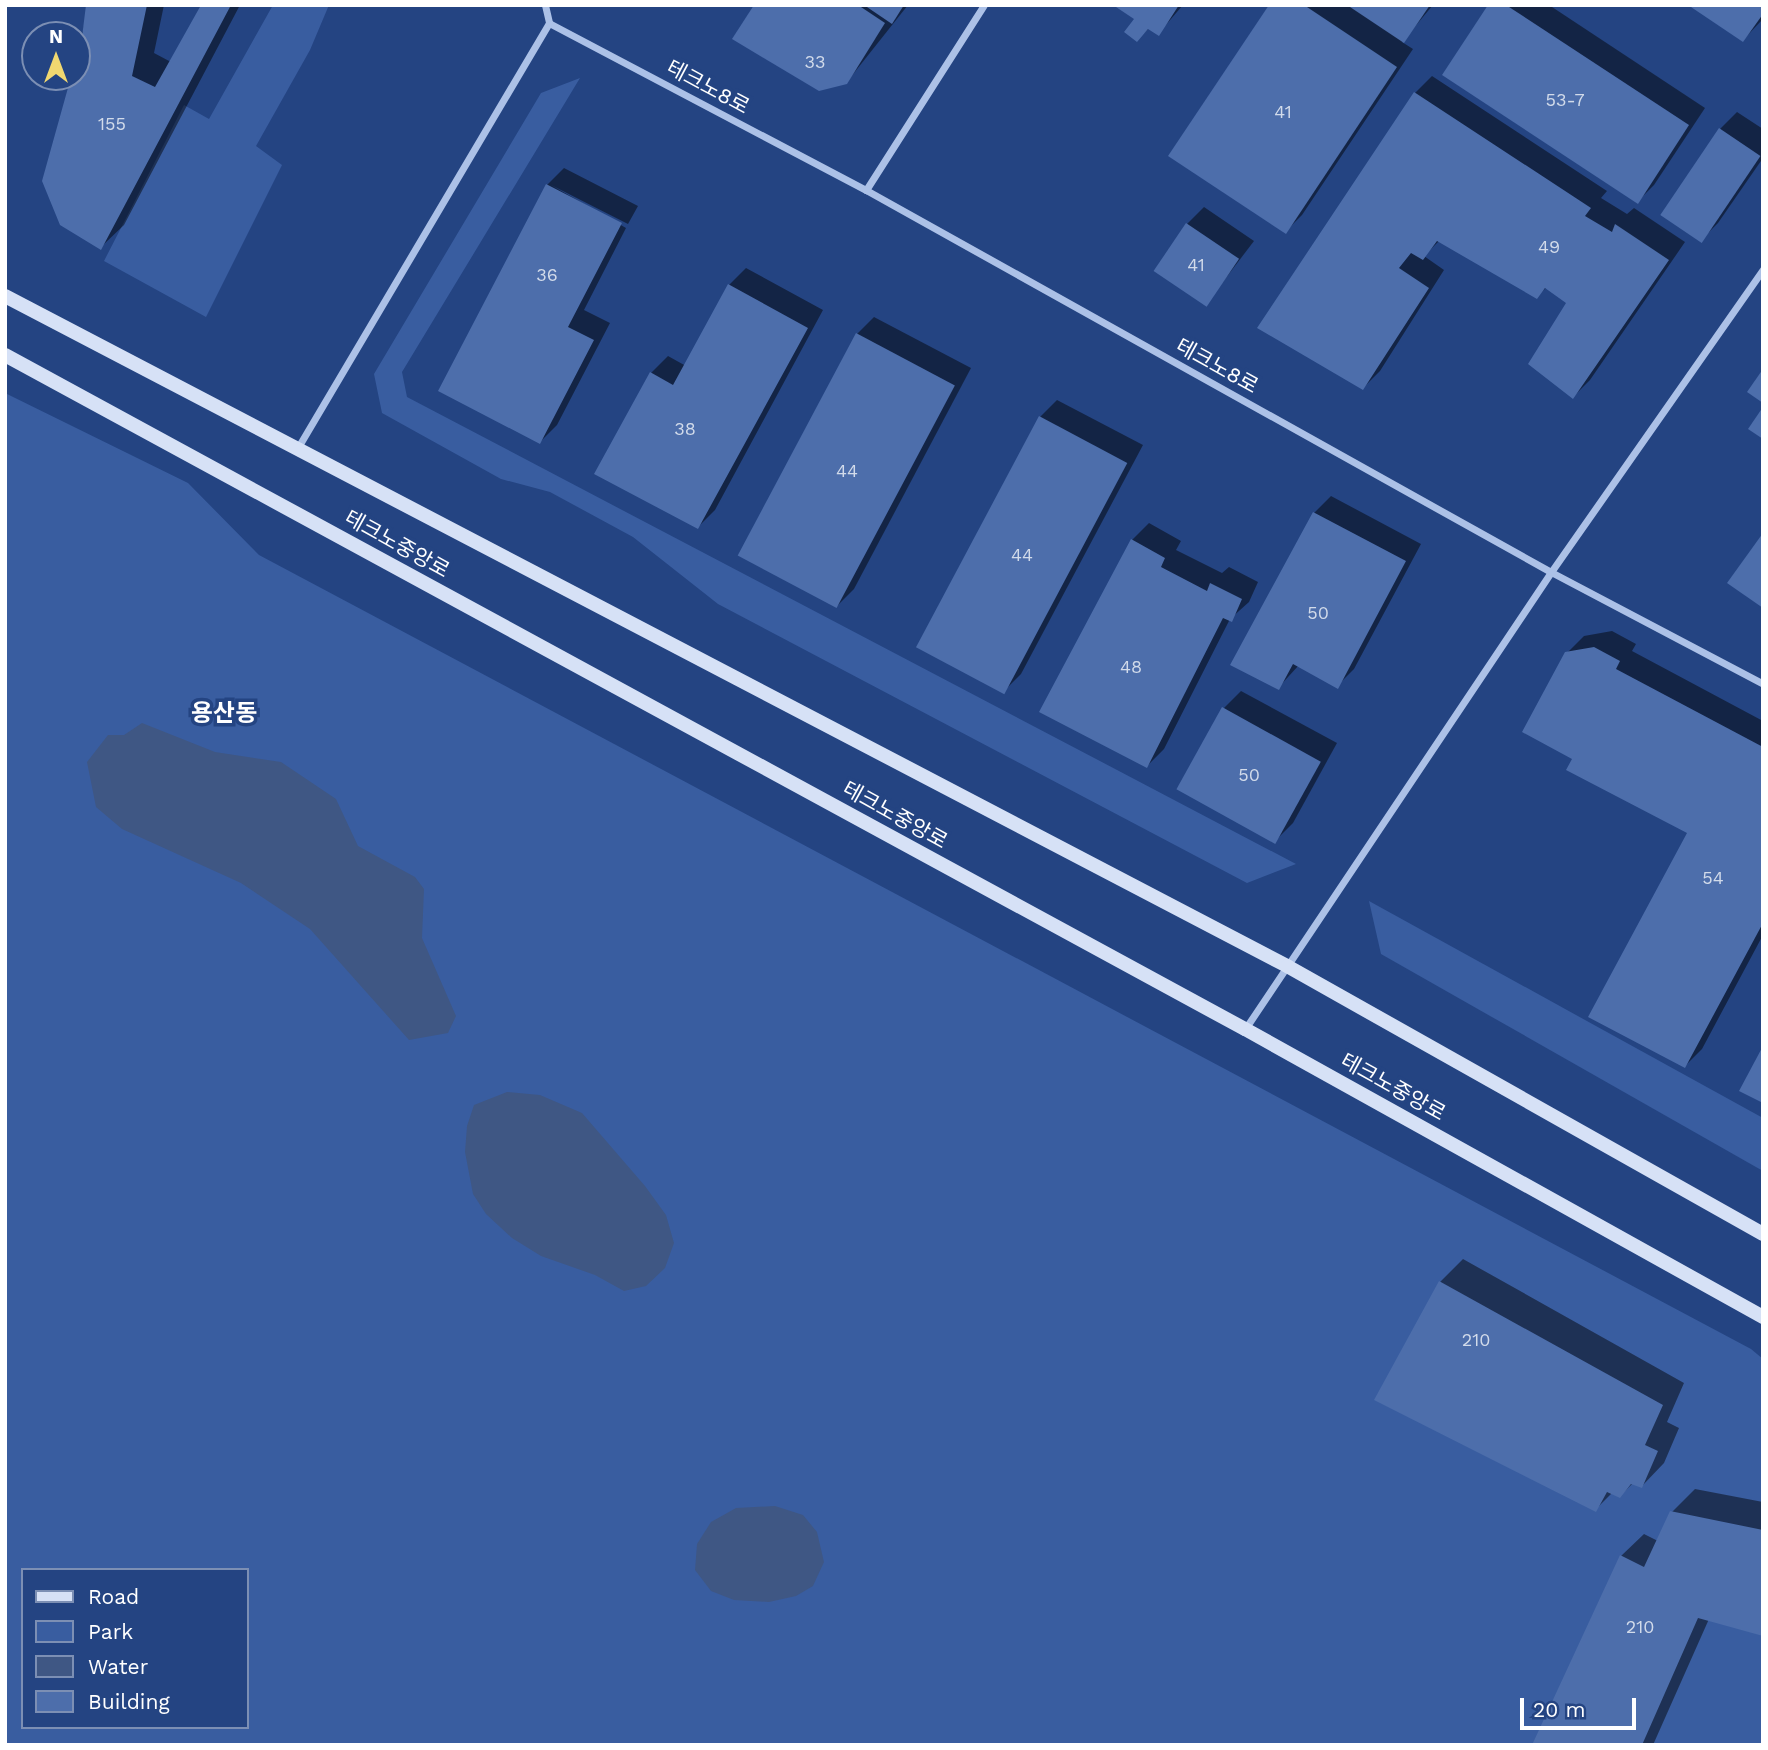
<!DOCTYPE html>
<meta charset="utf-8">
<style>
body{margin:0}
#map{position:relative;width:1768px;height:1750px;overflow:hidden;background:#244482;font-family:"Work Sans","Noto Sans KR",sans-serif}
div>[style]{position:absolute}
.green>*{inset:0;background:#395da0}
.water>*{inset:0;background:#3f5784}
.shadow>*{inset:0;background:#0007}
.building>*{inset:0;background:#4d6eab;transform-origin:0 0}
.street>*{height:7px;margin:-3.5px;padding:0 3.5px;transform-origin:3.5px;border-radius:3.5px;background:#acc1e7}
.secondary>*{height:14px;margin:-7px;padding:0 7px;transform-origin:7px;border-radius:7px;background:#d6e1f6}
span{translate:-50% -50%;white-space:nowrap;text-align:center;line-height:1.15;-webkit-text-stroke:7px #244482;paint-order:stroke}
.number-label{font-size:18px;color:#d2dbea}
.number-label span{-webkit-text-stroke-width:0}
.street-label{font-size:21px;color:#fff}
.quarter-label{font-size:24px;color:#fff;font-weight:700}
.frame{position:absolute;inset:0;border:7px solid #fff;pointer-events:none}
.legend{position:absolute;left:21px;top:1568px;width:228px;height:161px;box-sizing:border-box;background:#244482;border:2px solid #7c8fb4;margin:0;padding:9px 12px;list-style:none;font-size:21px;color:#fff}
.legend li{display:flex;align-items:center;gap:14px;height:35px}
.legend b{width:35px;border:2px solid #7c8fb4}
.north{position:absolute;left:21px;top:21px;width:70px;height:70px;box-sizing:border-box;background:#244482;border:2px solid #7c8fb4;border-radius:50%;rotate:0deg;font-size:19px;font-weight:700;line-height:28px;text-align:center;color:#fff}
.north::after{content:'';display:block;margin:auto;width:24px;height:32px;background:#f1d870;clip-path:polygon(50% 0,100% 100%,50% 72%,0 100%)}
.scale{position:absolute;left:1520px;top:1698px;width:116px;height:32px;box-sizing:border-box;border:4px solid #fff;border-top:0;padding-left:9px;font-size:21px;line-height:24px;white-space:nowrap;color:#fff;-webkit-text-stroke:5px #244482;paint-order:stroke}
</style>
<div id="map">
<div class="green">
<div style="clip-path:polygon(273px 5px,329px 5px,310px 50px,256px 146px,282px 165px,206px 317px,104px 261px,184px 105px,209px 119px)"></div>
<div style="clip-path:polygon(580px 78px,402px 372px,407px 397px,1296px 864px,1247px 883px,718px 604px,633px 537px,550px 492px,501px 479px,382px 413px,374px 374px,541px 93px)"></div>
<div style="clip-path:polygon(evenodd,5px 393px,188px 483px,259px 555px,1751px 1349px,1763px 1359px,1763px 1745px,5px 1745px,5px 393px,23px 1570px,247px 1570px,247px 1727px,23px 1727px,23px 1570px)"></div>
<div style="clip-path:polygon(1369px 901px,1763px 1118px,1763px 1171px,1381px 954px)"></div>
</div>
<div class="water">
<div style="clip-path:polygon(142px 723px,215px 752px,281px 762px,336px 799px,358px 846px,415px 877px,424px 889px,422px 938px,456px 1016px,448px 1033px,409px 1040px,310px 929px,241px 883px,122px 829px,96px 807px,87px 762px,108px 735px,124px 735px)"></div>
<div style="clip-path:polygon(507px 1092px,540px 1095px,582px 1113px,645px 1186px,666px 1215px,674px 1243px,665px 1268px,646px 1286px,624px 1291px,595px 1275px,541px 1256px,512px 1238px,486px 1214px,473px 1194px,465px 1152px,467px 1126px,474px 1105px)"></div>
<div style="clip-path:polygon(775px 1506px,803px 1515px,817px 1532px,824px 1562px,813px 1586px,796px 1596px,769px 1602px,734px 1600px,711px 1591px,695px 1570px,697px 1544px,711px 1522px,736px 1508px)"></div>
</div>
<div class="shadow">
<div style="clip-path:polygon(88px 5px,164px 5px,154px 53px,171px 62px,203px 5px,240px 5px,124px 225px,101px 247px,74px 77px)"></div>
<div style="clip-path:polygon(757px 5px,908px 5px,846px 83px)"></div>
<div style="clip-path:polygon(1116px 5px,1183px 5px,1158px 34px,1149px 28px,1137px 40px,1136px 19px)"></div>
<div style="clip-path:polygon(1271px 5px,1433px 5px,1402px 42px,1413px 49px,1302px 215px,1285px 232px)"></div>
<div style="clip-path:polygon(1490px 5px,1549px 5px,1705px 108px,1654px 185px,1637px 202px)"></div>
<div style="clip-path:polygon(1763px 5px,1763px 19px,1743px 40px)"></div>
<div style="clip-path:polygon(1432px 76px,1607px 191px,1601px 198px,1627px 214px,1634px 208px,1685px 242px,1590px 380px,1573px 397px,1568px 303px,1547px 287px,1536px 297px,1440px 240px,1424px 256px,1444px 270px,1380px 371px,1363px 388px,1415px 93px)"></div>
<div style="clip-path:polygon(1737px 112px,1763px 129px,1763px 158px,1718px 223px,1701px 240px,1720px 129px)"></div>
<div style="clip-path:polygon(564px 168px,638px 206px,628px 224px,551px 185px,626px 228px,584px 310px,610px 323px,557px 425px,540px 442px,547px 185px)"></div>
<div style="clip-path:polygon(1204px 207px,1254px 241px,1206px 304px,1187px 224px)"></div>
<div style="clip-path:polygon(746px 268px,823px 310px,715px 510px,698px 527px,651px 373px,668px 356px,686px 366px,729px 285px)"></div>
<div style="clip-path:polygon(874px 317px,971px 368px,854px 589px,837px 606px,857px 334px)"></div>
<div style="clip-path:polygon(1057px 400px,1143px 445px,1021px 674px,1004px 691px,1040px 417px)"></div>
<div style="clip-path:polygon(1331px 496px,1421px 544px,1354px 669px,1337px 686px,1299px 665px,1278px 688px,1314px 513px)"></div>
<div style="clip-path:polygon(1149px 523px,1181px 541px,1176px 550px,1222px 573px,1229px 567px,1258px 582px,1249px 602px,1230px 619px,1164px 749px,1147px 766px,1132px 540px)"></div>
<div style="clip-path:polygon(1612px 631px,1636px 644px,1632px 651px,1763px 721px,1763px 935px,1702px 1049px,1685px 1066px,1689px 833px,1574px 758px,1566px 654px,1584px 636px)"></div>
<div style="clip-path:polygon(1241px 691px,1337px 743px,1293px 823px,1276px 840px,1224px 708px)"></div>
<div style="clip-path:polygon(1463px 1259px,1684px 1383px,1667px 1422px,1679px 1428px,1664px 1463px,1642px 1486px,1633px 1483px,1620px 1496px,1613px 1492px,1596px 1509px,1377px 1399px,1440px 1282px)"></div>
<div style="clip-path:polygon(1695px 1489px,1763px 1502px,1763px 1634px,1709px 1619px,1653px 1745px,1534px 1745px,1621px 1556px,1644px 1534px,1658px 1541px,1672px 1512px)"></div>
</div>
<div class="building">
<div style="clip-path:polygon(86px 5px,147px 5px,132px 76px,155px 87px,201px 5px,231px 5px,101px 250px,60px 225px,42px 181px,71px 77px,77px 77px)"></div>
<div style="clip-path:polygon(754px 5px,858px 5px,885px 23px,847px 84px,819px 91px,732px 39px)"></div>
<div style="clip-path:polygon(864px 5px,904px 5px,892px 24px)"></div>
<div style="clip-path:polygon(1113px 5px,1179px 5px,1159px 36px,1148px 29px,1137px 42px,1124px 32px,1134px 19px)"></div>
<div style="clip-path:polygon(1269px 5px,1304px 5px,1397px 67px,1286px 234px,1168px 156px)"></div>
<div style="clip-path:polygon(1347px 5px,1430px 5px,1404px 43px)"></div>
<div style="clip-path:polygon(1488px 5px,1506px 5px,1689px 125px,1638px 204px,1442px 75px)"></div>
<div style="clip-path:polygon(1688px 5px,1763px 5px,1763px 14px,1743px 42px)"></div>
<div style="clip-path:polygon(1414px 92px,1591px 208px,1585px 216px,1612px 232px,1615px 224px,1669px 260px,1573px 399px,1528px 364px,1566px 303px,1545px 288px,1537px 299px,1437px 241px,1423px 260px,1411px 253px,1399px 268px,1429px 288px,1363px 390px,1257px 328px)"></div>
<div style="left:1719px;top:128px;width:50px;height:105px;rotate:34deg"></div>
<div style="clip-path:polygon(546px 184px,622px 223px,568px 327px,594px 340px,540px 444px,438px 391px)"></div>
<div style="left:1186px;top:223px;width:64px;height:58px;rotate:34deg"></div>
<div style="clip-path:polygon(728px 284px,808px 328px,698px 529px,594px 474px,650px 372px,673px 385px)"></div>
<div style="left:856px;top:333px;width:112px;height:252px;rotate:28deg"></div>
<div style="clip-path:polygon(1763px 369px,1763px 403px,1747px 392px)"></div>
<div style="clip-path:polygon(1763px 407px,1763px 439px,1748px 429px)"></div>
<div style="left:1039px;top:416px;width:100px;height:262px;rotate:28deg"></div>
<div style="clip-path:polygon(1313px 512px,1406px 561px,1338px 689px,1293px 664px,1279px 690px,1230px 665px)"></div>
<div style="clip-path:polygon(1763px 533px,1763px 608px,1727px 583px)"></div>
<div style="clip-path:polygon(1131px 539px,1165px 558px,1161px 567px,1207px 591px,1210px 583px,1242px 599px,1232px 622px,1223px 618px,1147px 768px,1039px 712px)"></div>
<div style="clip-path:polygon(1594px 647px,1620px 661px,1616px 669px,1763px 747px,1763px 923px,1685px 1068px,1588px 1017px,1687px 833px,1566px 770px,1572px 759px,1522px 732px,1565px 652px)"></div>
<div style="left:1222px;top:707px;width:113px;height:94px;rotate:29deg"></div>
<div style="clip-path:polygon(1763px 1046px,1763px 1103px,1739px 1091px)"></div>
<div style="clip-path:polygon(1439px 1281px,1663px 1405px,1645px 1445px,1658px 1451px,1642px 1488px,1631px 1484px,1620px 1498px,1607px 1492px,1596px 1512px,1374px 1400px)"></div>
<div style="clip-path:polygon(1670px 1511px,1763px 1530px,1763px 1636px,1698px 1618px,1642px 1745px,1532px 1745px,1620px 1555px,1644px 1567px)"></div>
</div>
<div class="street">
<div style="left:545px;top:5px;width:18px;rotate:77deg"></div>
<div style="left:549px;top:23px;width:358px;rotate:27.8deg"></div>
<div style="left:866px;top:190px;width:784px;rotate:29.15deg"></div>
<div style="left:1551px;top:572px;width:240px;rotate:27.8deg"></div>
<div style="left:866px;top:190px;width:219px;rotate:-57.5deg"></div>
<div style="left:297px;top:449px;width:495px;rotate:-59.4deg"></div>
<div style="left:1245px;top:1029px;width:550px;rotate:-56.19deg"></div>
<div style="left:1551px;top:572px;width:370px;rotate:-55deg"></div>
</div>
<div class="secondary">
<div style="left:5px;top:296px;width:1447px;rotate:27.59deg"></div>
<div style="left:1287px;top:966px;width:546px;rotate:29.38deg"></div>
<div style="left:5px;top:355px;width:1411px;rotate:28.53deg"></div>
<div style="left:1245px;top:1029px;width:593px;rotate:29.07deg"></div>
</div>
<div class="number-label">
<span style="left:815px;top:62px">33</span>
<span style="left:1565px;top:100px">53-7</span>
<span style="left:1283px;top:112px">41</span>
<span style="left:112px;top:124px">155</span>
<span style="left:1549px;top:247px">49</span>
<span style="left:1196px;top:265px">41</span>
<span style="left:547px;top:275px">36</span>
<span style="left:685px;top:429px">38</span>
<span style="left:847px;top:471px">44</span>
<span style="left:1022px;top:555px">44</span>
<span style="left:1318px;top:613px">50</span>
<span style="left:1131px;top:667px">48</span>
<span style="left:1249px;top:775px">50</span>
<span style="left:1713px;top:878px">54</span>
<span style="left:1476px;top:1340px">210</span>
<span style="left:1640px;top:1627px">210</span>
</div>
<div class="street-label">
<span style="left:708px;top:87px;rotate:28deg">테크노8로</span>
<span style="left:1217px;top:366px;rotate:29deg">테크노8로</span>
<span style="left:397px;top:544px;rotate:29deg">테크노중앙로</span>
<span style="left:895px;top:815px;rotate:29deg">테크노중앙로</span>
<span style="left:1393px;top:1087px;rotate:29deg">테크노중앙로</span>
</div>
<div class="quarter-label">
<span style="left:224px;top:714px">용산동</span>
</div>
<div class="frame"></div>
<ul class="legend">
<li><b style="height:9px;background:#d6e1f6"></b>Road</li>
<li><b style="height:19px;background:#395da0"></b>Park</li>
<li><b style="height:19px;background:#3f5784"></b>Water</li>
<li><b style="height:19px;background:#4d6eab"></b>Building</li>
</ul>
<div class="north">N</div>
<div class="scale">20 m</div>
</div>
